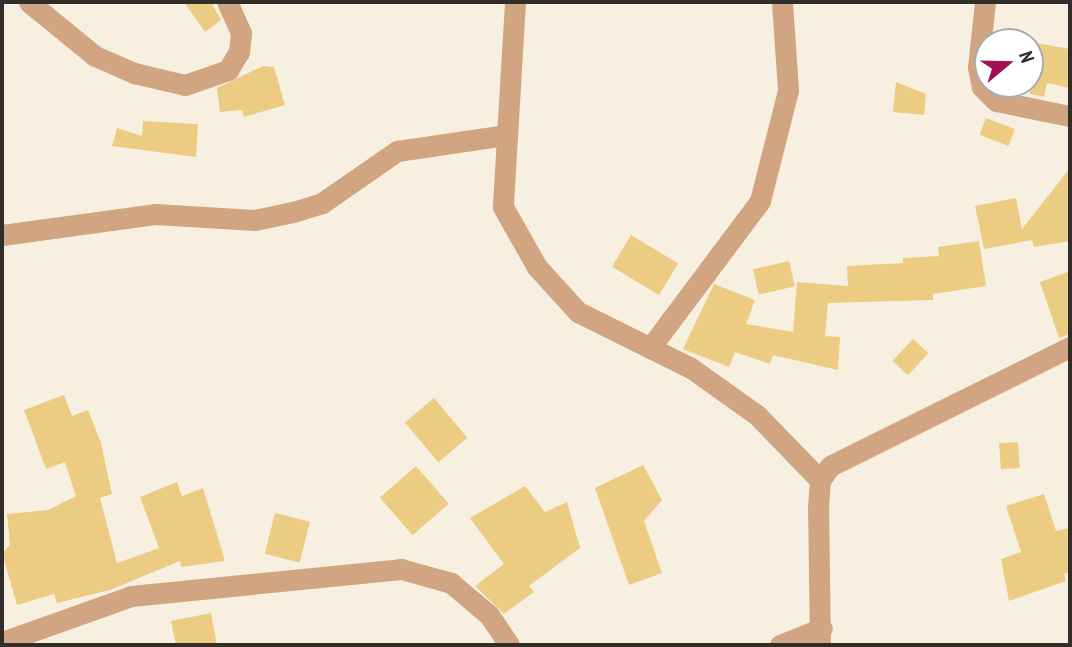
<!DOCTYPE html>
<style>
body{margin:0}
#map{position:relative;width:1072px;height:647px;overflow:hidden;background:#f7f0e1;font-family:"PT Sans Narrow",sans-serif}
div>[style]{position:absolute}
.building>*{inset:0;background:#eccc83;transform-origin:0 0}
.street>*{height:21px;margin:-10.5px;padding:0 10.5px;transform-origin:10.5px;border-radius:10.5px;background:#d1a581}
span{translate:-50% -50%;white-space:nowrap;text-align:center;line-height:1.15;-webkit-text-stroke:6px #fff;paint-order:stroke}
.frame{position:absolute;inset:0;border:4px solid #312e29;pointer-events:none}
.north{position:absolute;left:974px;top:28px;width:70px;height:70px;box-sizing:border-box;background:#fff;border:2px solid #adaba9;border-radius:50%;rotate:71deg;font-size:19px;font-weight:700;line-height:28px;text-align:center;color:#312e29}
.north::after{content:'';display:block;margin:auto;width:24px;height:32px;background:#a21053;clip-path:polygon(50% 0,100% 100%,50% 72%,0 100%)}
</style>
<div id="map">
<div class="building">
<div style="clip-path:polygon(184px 2px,211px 2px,221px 20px,205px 32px)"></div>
<div style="clip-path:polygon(1030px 42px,1070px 49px,1070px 88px,1047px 83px,1044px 97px,1030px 94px)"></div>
<div style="clip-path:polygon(263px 66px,274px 67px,285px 105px,244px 117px,242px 110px,220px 112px,217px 88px)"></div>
<div style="clip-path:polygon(896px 82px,926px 94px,924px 115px,893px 112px)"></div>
<div style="left:986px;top:118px;width:31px;height:18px;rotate:21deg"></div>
<div style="clip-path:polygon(143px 121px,198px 124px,196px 157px,112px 146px,117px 128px,142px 136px)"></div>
<div style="clip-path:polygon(1070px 168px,1070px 241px,1034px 247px,1032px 240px,984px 249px,975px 206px,1016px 198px,1022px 229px)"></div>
<div style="left:631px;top:235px;width:55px;height:37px;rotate:31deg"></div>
<div style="clip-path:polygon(979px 241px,986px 286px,933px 294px,933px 300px,828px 303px,825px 336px,840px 337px,838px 370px,773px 355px,770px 364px,735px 352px,729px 367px,683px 349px,714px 284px,755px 300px,746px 324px,793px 332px,797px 282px,848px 286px,847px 266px,903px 263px,903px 258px,939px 256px,938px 247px)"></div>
<div style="left:789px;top:261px;width:26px;height:37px;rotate:77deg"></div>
<div style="clip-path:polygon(1070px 271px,1070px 334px,1059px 338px,1040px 282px)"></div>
<div style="left:913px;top:339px;width:21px;height:30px;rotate:43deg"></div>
<div style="clip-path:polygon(64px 395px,72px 416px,88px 410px,101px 443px,112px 494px,100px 498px,117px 563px,159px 548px,140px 497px,177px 482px,182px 496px,203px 488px,225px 561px,181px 567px,180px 561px,110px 590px,57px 603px,54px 594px,17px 605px,2px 553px,10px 545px,7px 514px,48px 510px,76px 496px,65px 462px,46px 469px,24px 410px)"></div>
<div style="left:434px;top:398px;width:52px;height:38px;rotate:50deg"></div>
<div style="left:1018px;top:442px;width:26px;height:19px;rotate:86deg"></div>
<div style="clip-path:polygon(643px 465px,662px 500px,644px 521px,662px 573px,629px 585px,595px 488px)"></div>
<div style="left:416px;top:466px;width:50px;height:48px;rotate:49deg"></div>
<div style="clip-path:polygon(525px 486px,545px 512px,567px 502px,580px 548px,529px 586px,534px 592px,504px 614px,475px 586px,504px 564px,470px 518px)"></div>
<div style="clip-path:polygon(1044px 494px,1056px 531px,1070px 528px,1070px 572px,1064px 574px,1066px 581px,1009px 601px,1001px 559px,1021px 552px,1006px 506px)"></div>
<div style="left:275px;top:513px;width:36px;height:42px;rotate:14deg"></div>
<div style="clip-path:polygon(211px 613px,217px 645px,176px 645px,171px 621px)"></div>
</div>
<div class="street">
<div style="left:29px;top:2px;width:85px;rotate:39.3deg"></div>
<div style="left:95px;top:56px;width:43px;rotate:23.6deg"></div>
<div style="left:134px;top:73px;width:52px;rotate:13.2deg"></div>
<div style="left:185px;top:85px;width:46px;rotate:-19.2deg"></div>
<div style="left:228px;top:70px;width:21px;rotate:-59deg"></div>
<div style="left:239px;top:52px;width:19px;rotate:-84deg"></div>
<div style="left:241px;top:33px;width:34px;rotate:-114deg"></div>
<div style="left:515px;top:2px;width:205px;rotate:93.4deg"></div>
<div style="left:503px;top:207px;width:69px;rotate:60.5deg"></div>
<div style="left:537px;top:267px;width:61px;rotate:47.7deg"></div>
<div style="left:578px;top:312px;width:126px;rotate:26.4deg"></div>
<div style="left:691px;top:368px;width:81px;rotate:35.5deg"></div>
<div style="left:757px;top:415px;width:91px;rotate:45.9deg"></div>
<div style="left:985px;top:2px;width:65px;rotate:96.1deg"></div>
<div style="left:978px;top:67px;width:20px;rotate:79deg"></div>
<div style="left:982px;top:87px;width:20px;rotate:45deg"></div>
<div style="left:996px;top:101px;width:76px;rotate:11.5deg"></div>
<div style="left:2px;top:235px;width:154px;rotate:-7.8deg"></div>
<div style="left:155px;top:214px;width:100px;rotate:3.4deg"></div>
<div style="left:255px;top:220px;width:39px;rotate:-12deg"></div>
<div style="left:293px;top:212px;width:30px;rotate:-17deg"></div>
<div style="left:322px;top:203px;width:91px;rotate:-34.7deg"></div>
<div style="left:397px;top:151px;width:111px;rotate:-8.3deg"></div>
<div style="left:650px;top:348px;width:184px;rotate:-53.2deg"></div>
<div style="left:760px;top:201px;width:114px;rotate:-75.8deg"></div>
<div style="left:788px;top:90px;width:88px;rotate:-93.9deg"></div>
<div style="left:2px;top:642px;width:137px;rotate:-19.6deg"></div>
<div style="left:131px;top:596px;width:271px;rotate:-5.7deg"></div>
<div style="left:401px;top:569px;width:52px;rotate:15.6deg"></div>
<div style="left:451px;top:583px;width:50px;rotate:40.1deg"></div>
<div style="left:489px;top:615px;width:36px;rotate:56deg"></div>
<div style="left:780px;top:645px;width:45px;rotate:-22deg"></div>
<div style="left:820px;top:645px;width:137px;rotate:-90.8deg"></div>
<div style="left:818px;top:508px;width:28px;rotate:-86deg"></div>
<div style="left:820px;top:480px;width:17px;rotate:-54deg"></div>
<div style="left:830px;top:466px;width:268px;rotate:-26.4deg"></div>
</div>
<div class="frame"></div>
<div class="north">N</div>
</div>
